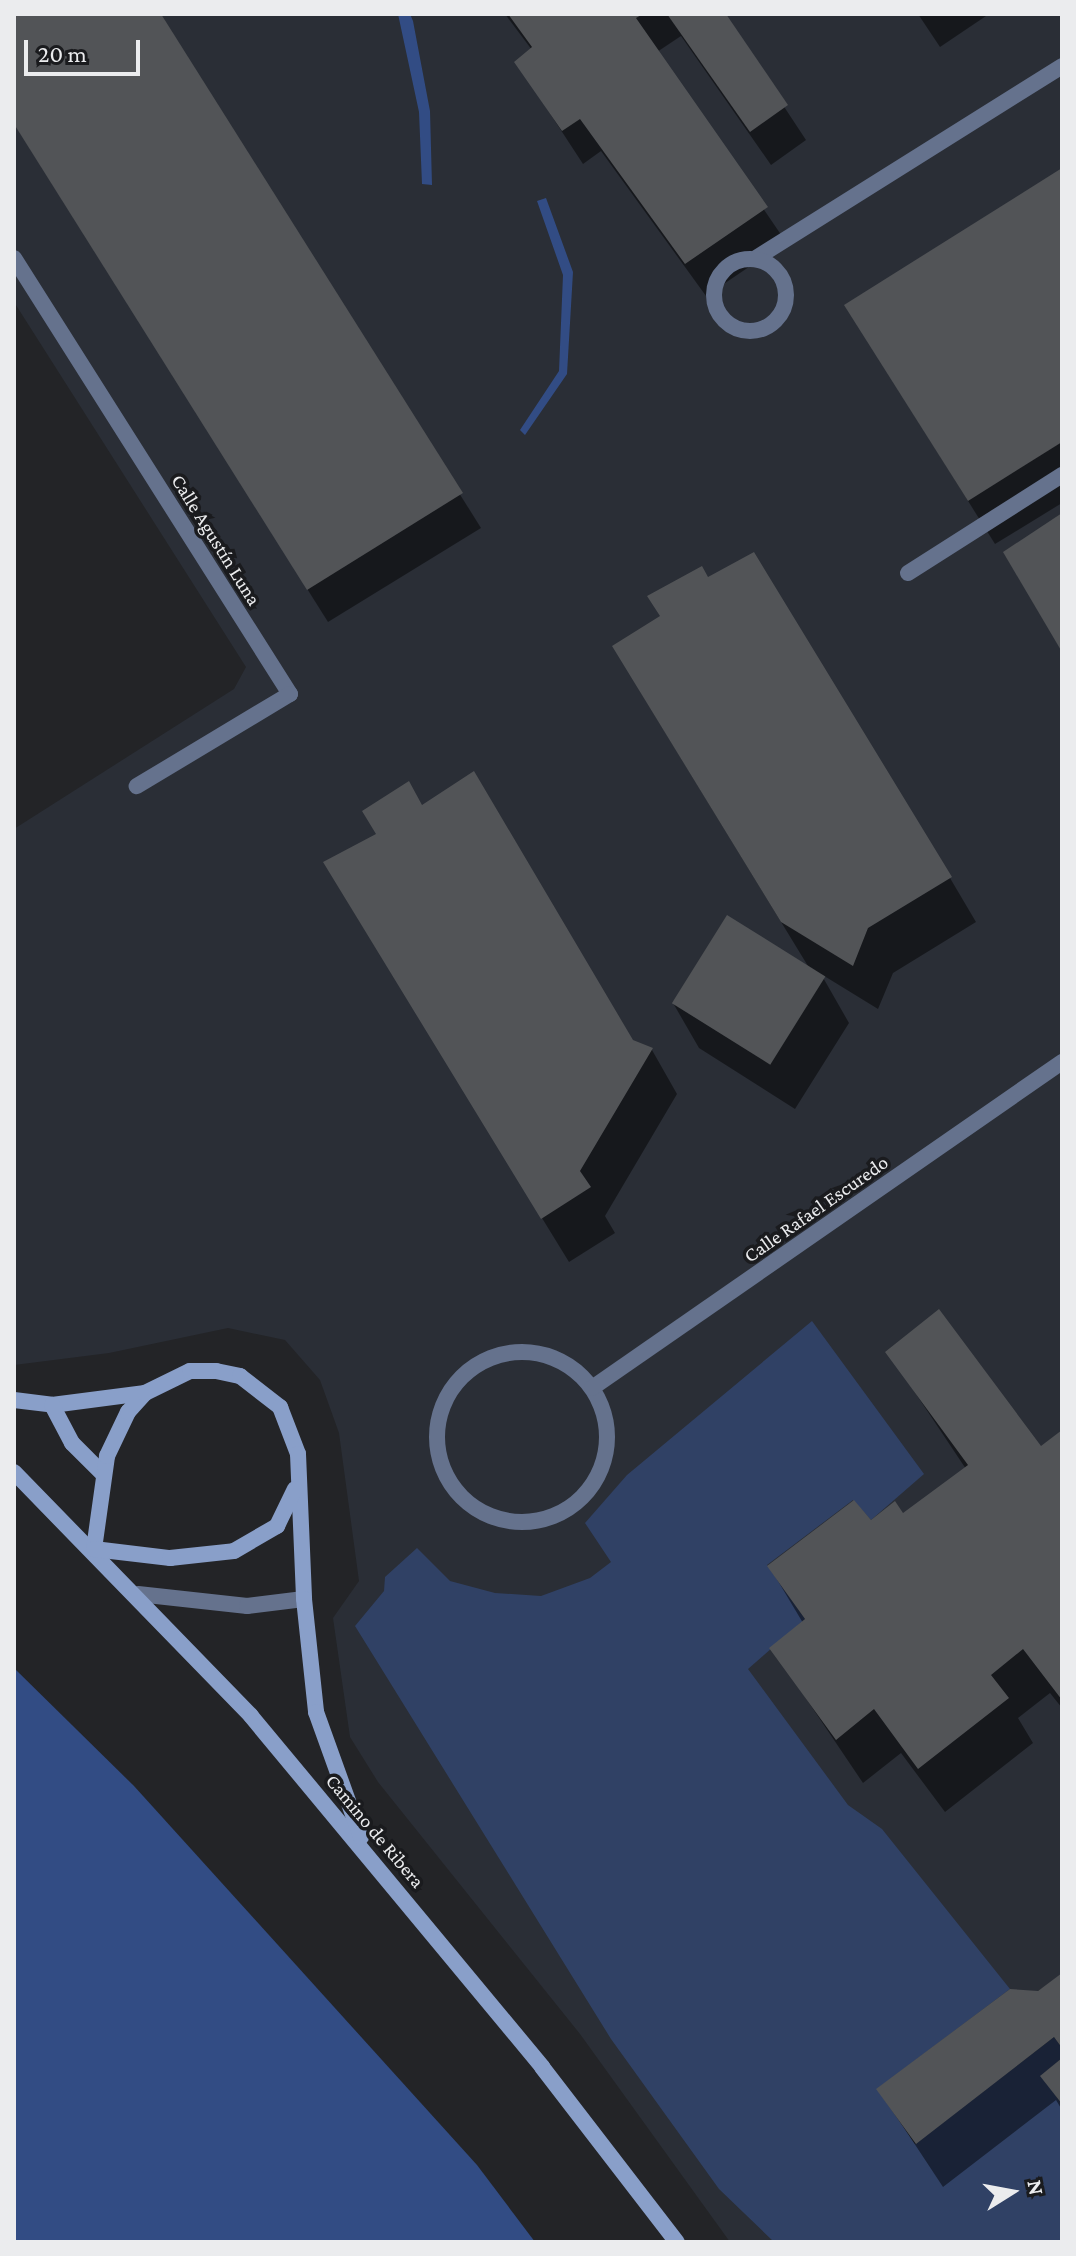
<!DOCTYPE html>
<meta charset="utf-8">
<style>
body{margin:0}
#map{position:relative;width:1076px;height:2256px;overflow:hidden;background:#232427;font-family:"Crimson Pro",serif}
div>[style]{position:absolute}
.built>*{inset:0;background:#2a2e36}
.green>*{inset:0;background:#304165}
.water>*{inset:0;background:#324c84}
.shadow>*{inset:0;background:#0007}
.building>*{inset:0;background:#525457;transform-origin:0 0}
.lane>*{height:16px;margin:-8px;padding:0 8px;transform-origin:8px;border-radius:8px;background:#65728d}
.street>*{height:16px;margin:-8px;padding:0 8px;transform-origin:8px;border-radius:8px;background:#65728d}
.street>.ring{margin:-8px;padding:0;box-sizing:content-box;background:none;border:16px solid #65728d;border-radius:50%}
.secondary>*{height:16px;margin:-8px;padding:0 8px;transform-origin:8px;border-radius:8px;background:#899fc9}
span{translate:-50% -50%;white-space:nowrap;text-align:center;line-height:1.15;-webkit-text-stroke:7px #1a1b1e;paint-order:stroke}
.street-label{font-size:20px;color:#ebecee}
.frame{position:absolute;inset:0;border:16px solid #ebecee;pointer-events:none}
.north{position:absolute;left:972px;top:2152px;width:80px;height:80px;-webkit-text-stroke:6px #1a1b1e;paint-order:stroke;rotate:79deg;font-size:22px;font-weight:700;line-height:32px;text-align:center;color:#ebecee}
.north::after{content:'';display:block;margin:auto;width:28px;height:36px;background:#ebecee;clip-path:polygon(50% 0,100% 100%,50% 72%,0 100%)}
.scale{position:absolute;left:24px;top:40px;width:116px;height:36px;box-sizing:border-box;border:4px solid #ebecee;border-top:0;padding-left:10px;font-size:24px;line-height:28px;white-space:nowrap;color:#ebecee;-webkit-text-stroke:6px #1a1b1e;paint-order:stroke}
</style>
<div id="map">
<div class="built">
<div style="clip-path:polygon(14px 14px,1062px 14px,1062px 2242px,730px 2242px,580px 2034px,378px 1782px,350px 1737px,333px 1618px,359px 1581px,339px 1433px,320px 1380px,285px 1340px,228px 1328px,109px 1353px,14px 1365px,14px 829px,234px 689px,246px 667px,14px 302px)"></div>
</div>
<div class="green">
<div style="clip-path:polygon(812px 1321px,924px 1474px,871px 1520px,853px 1500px,767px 1565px,805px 1619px,748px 1669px,848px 1805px,882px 1829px,1010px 1989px,877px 2089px,915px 2144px,1054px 2037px,1062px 2048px,1062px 2058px,1041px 2076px,1062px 2104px,1062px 2242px,774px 2242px,719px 2189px,611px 2039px,355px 1626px,384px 1591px,385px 1577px,417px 1548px,450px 1581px,495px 1593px,541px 1596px,590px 1578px,611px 1562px,585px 1523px,627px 1475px)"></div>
</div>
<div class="water">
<div style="clip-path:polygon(398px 14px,410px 14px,413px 21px,430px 111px,432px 185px,422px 184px,419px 112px)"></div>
<div style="clip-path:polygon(546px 198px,573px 272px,567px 374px,525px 435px,520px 430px,559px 371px,563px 275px,537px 201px)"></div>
<div style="clip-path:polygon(14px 1668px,134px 1786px,477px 2165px,535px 2242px,14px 2242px)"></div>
</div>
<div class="shadow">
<div style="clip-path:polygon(14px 14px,159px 14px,481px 528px,328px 622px,14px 123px)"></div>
<div style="clip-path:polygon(505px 14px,723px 14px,806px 140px,771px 165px,681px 36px,657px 52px,786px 242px,706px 296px,601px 151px,583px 164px,517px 63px,532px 50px)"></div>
<div style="clip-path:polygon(918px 14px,989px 14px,940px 47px)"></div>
<div style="clip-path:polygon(1062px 171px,1062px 503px,995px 544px,846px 306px)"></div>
<div style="clip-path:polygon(640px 691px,950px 878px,976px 922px,893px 973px,878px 1009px,821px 974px,849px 1023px,795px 1109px,699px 1048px,673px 1003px,811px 971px)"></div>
<div style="clip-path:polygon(421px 807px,632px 1041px,652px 1050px,677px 1094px,605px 1216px,615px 1233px,569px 1262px,351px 907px,378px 835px)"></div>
<div style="clip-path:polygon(888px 1352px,1041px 1449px,1062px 1433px,1062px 1708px,1050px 1693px,1018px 1718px,1033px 1743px,945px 1812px,901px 1753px,863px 1783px,772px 1648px,803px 1623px,769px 1566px,870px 1523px,903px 1516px,966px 1469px)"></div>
<div style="clip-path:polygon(1062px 1976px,1062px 2110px,1056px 2100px,943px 2187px,879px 2090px)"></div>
</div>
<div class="building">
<div style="clip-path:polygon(14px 14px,161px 14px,463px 493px,307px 590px,14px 124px)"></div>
<div style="clip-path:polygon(508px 14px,643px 14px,636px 18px,768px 207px,685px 264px,580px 119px,562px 131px,514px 62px,532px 47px)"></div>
<div style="clip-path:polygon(667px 14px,726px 14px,788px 105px,750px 132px)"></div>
<div style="clip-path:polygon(1062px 168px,1062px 442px,968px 501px,844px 305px)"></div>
<div style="clip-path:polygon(1062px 513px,1062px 652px,1003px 552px)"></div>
<div style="clip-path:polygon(754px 552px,952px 877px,868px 928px,853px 966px,781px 922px,612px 646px,660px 616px,647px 596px,702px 566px,708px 577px)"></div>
<div style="clip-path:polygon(474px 771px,633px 1040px,653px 1048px,580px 1171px,591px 1187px,541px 1219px,323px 862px,376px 834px,362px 811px,409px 781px,422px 805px)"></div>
<div style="left:727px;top:915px;width:116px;height:104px;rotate:32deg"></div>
<div style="clip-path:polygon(939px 1309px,1041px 1446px,1062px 1430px,1062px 1700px,1023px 1649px,991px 1675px,1009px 1698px,918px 1769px,874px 1709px,836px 1740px,769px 1648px,805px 1619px,767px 1566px,854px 1500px,871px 1520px,895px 1501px,903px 1513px,968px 1465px,885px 1352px)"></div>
<div style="clip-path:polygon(1062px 1973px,1062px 2048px,1054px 2037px,916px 2144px,876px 2089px,1010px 1989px,1038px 1991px)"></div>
<div style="clip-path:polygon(1062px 2058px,1062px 2104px,1040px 2076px)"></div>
</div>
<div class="lane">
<div style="left:14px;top:258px;width:516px;rotate:57.67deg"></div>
<div style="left:290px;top:694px;width:179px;rotate:149deg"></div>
<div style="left:138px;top:1594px;width:110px;rotate:6.3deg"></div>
<div style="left:247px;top:1606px;width:57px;rotate:-7deg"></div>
</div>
<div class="street">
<div style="left:756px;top:258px;width:361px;rotate:-32.1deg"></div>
<div class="ring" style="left:714px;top:259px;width:56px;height:56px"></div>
<div style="left:908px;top:573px;width:183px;rotate:-32.5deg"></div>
<div class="ring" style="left:437px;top:1352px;width:154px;height:154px"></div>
<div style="left:592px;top:1388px;width:572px;rotate:-34.75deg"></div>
</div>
<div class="secondary">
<div style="left:14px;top:1400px;width:38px;rotate:7deg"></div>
<div style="left:52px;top:1405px;width:94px;rotate:-7.4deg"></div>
<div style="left:52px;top:1405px;width:43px;rotate:62.2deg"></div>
<div style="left:72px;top:1443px;width:42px;rotate:45deg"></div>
<div style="left:14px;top:1472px;width:340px;rotate:45.8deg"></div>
<div style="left:251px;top:1716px;width:456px;rotate:50.3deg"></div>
<div style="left:542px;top:2067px;width:221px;rotate:52.4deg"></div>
<div style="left:94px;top:1549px;width:94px;rotate:-82deg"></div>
<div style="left:107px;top:1456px;width:49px;rotate:-64.5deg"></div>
<div style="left:128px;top:1412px;width:25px;rotate:-48deg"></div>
<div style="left:145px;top:1393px;width:50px;rotate:-26.1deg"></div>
<div style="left:190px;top:1371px;width:26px"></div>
<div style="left:216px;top:1371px;width:25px;rotate:12deg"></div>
<div style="left:240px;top:1376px;width:51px;rotate:37.8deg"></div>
<div style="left:280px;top:1407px;width:50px;rotate:69deg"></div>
<div style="left:298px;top:1454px;width:145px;rotate:87.6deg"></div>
<div style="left:304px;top:1599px;width:114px;rotate:83.9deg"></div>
<div style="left:316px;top:1712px;width:133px;rotate:70.2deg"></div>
<div style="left:94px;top:1549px;width:77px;rotate:6.8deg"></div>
<div style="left:170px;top:1558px;width:64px;rotate:-6.2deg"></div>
<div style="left:234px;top:1551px;width:50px;rotate:-30.2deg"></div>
<div style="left:277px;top:1526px;width:41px;rotate:-64.1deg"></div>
</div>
<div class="street-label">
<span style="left:216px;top:540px;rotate:58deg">Calle Agustín Luna</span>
<span style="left:816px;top:1209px;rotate:-35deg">Calle Rafael Escuredo</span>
<span style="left:375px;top:1831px;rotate:50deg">Camino de Ribera</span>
</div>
<div class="frame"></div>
<div class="north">N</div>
<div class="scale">20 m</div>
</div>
